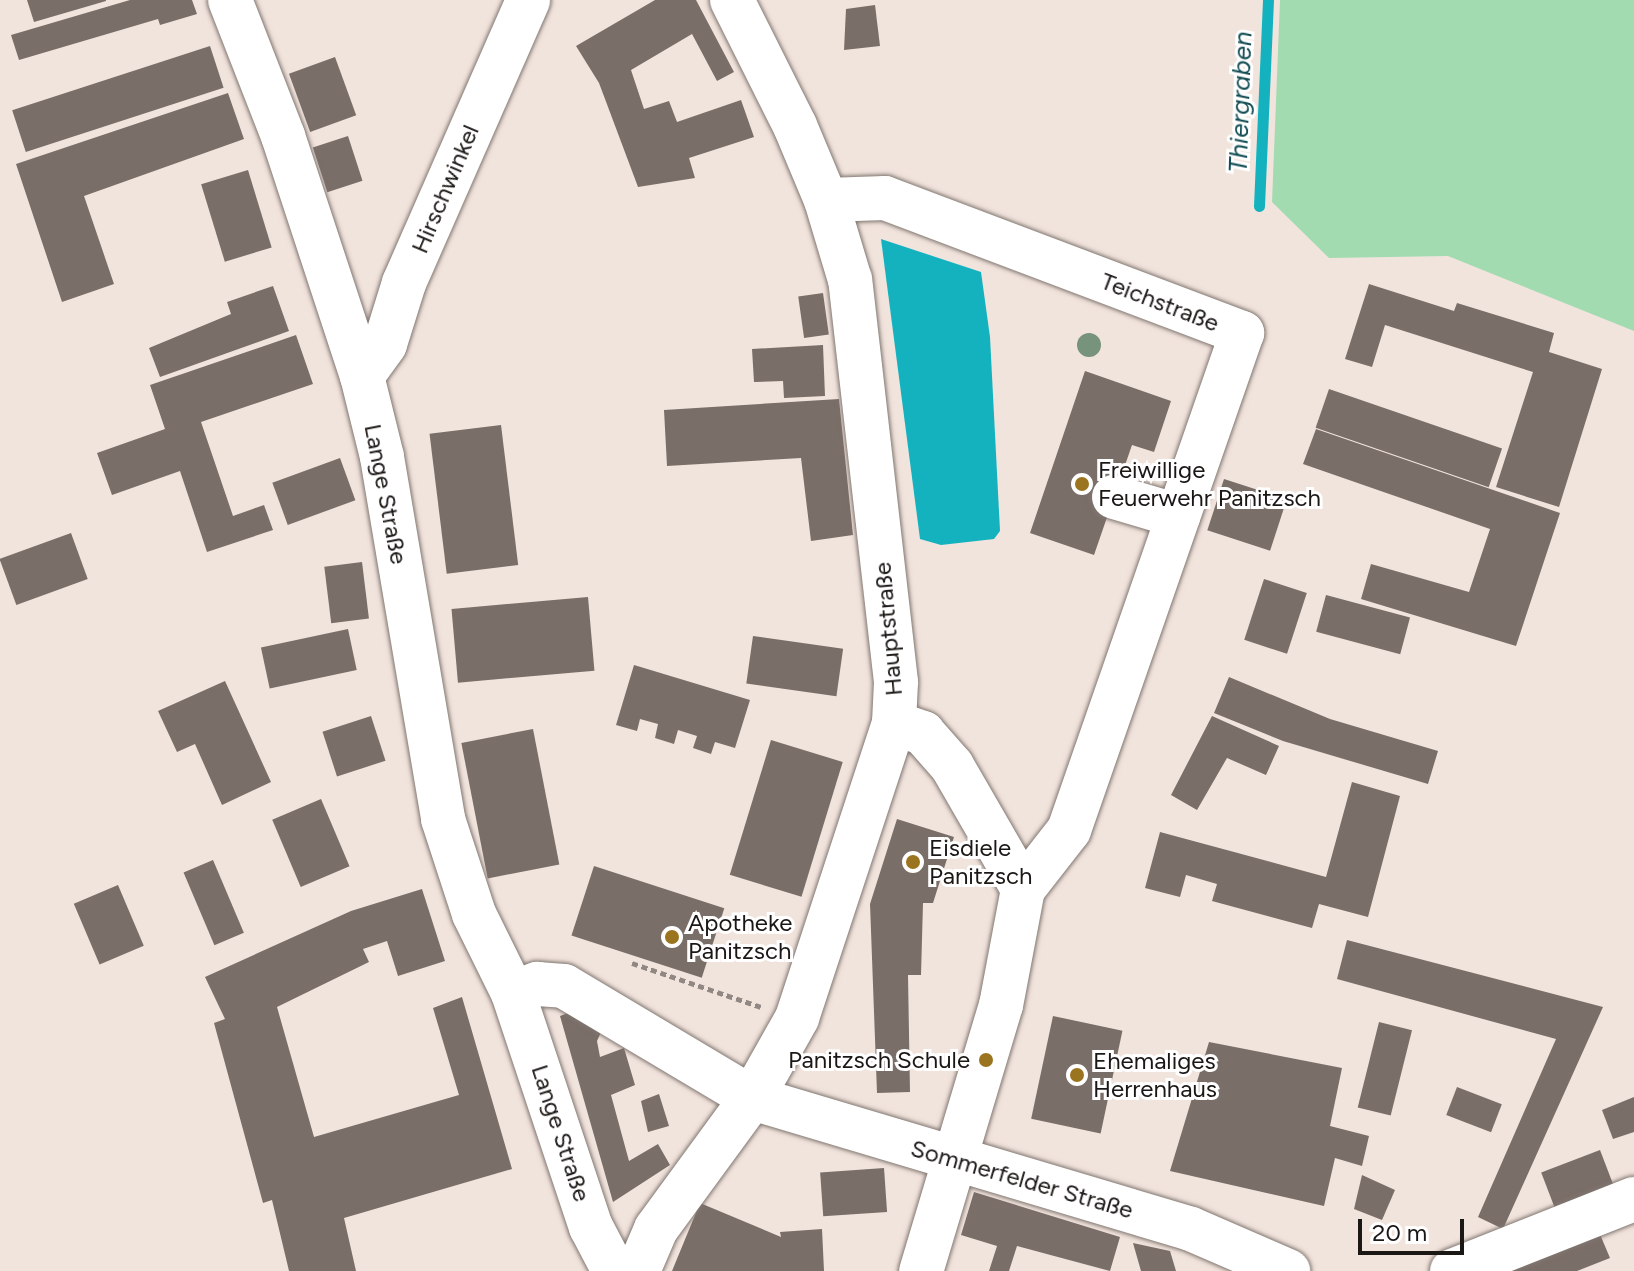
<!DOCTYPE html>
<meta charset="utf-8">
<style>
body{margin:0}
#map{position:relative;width:1634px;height:1271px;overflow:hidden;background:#f1e4dd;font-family:Figtree,sans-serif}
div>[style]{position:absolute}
.green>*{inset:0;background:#a2dbb0}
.water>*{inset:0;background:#14b2bf}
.stream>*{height:11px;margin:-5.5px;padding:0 5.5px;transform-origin:5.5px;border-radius:5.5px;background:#14b2bf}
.building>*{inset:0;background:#7a6e69;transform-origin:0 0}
.path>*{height:5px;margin-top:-2.5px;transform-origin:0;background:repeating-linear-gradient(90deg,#918884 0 6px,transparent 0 10px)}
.roads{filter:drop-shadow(0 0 2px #817670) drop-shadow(0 0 2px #817670)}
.minor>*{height:44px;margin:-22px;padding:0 22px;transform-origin:22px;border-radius:22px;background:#fff}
.trees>*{width:24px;height:24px;margin:-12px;border-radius:50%;background:#78937b}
.dots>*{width:22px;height:22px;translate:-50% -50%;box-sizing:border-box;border:4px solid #fff;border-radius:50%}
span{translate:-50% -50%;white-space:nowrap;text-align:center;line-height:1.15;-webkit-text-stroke:6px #fff;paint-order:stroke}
.street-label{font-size:24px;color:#1b1715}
.poi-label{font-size:24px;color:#1b1715}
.left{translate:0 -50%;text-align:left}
.right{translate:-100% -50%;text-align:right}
.water-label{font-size:26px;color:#114c52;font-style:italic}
.scale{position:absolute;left:1358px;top:1219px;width:106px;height:36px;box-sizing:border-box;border:4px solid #1b1715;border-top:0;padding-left:10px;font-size:24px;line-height:28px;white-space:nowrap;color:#1b1715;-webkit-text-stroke:6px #fff;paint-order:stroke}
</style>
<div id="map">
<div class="green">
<div style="clip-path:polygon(1280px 0,1634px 0,1634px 331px,1448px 256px,1329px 258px,1272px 202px)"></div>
</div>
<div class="water">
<div style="clip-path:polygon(881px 239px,981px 272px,990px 337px,1000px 531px,994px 539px,941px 545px,920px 539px)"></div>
</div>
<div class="stream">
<div style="left:1259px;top:206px;width:206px;rotate:-87.5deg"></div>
</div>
<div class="building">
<div style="clip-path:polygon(27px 0,106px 0,106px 1px,34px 22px)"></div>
<div style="clip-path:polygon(130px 0,192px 0,197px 14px,160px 25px,158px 19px,19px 60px,11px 35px)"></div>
<div style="clip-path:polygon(655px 0,696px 0,734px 72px,717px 81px,692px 34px,631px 70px,644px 109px,669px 101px,677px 122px,741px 100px,754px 137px,689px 158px,695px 178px,638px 187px,599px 83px,576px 46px)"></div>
<div style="clip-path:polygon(875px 5px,880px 46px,844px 50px,846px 9px)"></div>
<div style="left:210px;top:46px;width:44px;height:208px;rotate:72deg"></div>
<div style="left:335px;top:57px;width:62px;height:49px;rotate:70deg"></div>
<div style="clip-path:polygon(228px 93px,244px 139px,84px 196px,114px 284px,62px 302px,16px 164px)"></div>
<div style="left:348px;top:136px;width:47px;height:37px;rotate:72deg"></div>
<div style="left:248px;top:170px;width:81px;height:49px;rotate:73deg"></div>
<div style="clip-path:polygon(1369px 284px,1454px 311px,1457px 303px,1554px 333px,1549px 352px,1602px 369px,1559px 507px,1496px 487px,1533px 372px,1385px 325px,1372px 367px,1345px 359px)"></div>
<div style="clip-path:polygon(273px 286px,289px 331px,160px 377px,149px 348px,231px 314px,227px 302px)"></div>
<div style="left:823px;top:293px;width:42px;height:25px;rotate:82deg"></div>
<div style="clip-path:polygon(296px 335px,313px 384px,201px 422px,233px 516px,264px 505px,273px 530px,207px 552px,180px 471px,112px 495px,97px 453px,165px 429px,150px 385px)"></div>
<div style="clip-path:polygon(823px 345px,825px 396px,784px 398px,783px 381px,754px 382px,752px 349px)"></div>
<div style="clip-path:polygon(1085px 371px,1171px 401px,1154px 452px,1132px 445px,1094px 555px,1030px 533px)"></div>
<div style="left:1329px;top:389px;width:183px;height:41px;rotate:19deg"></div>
<div style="clip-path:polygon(839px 399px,853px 535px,811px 541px,801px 458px,667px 466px,664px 410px)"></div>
<div style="left:501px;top:425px;width:141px;height:72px;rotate:83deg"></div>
<div style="clip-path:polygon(1316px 429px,1560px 513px,1516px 646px,1361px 599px,1371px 564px,1469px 592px,1490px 529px,1303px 464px)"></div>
<div style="left:340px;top:458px;width:45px;height:72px;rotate:70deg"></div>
<div style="left:1224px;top:479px;width:66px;height:54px;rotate:18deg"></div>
<div style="left:71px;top:533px;width:49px;height:76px;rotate:70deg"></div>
<div style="left:362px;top:562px;width:57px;height:38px;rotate:83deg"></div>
<div style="left:1264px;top:579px;width:45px;height:64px;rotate:18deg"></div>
<div style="left:1326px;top:595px;width:87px;height:38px;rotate:15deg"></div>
<div style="left:588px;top:597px;width:74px;height:137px;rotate:85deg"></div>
<div style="left:348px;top:629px;width:42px;height:89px;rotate:78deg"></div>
<div style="left:753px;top:636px;width:91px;height:48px;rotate:8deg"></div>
<div style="clip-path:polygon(634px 665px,750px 700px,735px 748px,715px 742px,711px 754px,693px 748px,697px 736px,678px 730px,674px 744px,655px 738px,658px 724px,640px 719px,637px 731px,616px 725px)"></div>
<div style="clip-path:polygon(1229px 677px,1330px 719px,1438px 751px,1428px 784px,1283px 741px,1214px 713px)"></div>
<div style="clip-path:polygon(225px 681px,271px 782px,222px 805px,195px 744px,177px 752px,158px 711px)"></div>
<div style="left:371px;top:716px;width:47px;height:51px;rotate:72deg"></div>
<div style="clip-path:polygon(1212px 716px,1279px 746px,1266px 775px,1227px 758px,1197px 810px,1171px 795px)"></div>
<div style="left:533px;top:729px;width:138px;height:73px;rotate:79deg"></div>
<div style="left:771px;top:740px;width:75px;height:141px;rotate:17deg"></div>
<div style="clip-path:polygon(1352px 782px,1400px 796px,1368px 917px,1319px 904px,1312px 928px,1212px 901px,1217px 884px,1186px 875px,1180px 897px,1145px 888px,1160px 832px,1326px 877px)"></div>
<div style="left:321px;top:799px;width:73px;height:53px;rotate:67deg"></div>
<div style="clip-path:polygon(897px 819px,954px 837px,933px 903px,923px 903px,921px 975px,908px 975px,910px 1092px,877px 1093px,870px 904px)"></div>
<div style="left:213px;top:860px;width:79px;height:32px;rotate:67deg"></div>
<div style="left:594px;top:866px;width:137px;height:73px;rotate:18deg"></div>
<div style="left:118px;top:885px;width:66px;height:48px;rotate:67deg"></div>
<div style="clip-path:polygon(422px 889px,445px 961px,398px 976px,387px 941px,363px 949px,369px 962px,277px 1007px,314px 1137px,459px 1095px,433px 1008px,462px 997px,512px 1169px,344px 1218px,356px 1271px,289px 1271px,272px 1200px,263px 1203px,214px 1023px,225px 1019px,205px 977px,351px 911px)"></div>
<div style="clip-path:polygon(1347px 940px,1603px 1007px,1503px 1229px,1478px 1217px,1556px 1039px,1337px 979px)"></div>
<div style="clip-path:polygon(576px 1010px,603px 1028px,597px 1041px,600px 1057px,624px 1048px,635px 1085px,611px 1095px,629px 1161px,658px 1144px,670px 1165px,613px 1202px,560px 1016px)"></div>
<div style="left:1053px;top:1016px;width:71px;height:105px;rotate:12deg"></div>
<div style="left:1379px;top:1022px;width:34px;height:88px;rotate:14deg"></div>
<div style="clip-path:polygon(1209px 1042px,1342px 1068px,1330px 1126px,1369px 1136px,1362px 1166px,1335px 1158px,1324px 1206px,1170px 1171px)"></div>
<div style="left:1457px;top:1087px;width:48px;height:30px;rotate:21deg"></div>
<div style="clip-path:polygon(659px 1094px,669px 1126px,648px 1132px,641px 1101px)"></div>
<div style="clip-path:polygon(1634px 1097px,1634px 1132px,1613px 1139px,1602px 1110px)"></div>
<div style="left:1600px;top:1150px;width:39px;height:63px;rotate:69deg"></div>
<div style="left:884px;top:1168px;width:44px;height:64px;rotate:86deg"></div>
<div style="clip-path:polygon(1362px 1175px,1395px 1190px,1382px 1220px,1354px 1209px)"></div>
<div style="clip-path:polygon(974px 1192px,1120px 1237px,1110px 1271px,1017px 1246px,1009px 1271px,989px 1271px,997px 1246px,961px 1235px)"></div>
<div style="clip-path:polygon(700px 1203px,781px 1237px,780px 1232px,822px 1229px,824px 1271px,672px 1271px)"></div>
<div style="clip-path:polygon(1599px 1232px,1610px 1258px,1577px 1271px,1501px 1271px)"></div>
<div style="clip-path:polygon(1133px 1243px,1170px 1251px,1176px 1271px,1141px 1271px)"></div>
</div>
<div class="path">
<div style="left:632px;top:963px;width:136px;rotate:18.8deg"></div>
</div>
<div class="roads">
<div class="minor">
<div style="left:230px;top:0;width:146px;rotate:68.7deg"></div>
<div style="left:283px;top:136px;width:253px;rotate:71.8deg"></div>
<div style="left:362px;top:376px;width:83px;rotate:76.1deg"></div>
<div style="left:382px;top:457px;width:367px;rotate:80.4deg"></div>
<div style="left:443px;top:819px;width:100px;rotate:71.9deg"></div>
<div style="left:474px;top:914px;width:88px;rotate:63.7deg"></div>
<div style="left:513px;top:993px;width:26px;rotate:-21deg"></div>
<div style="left:537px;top:984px;width:27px;rotate:4deg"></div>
<div style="left:564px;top:986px;width:219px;rotate:30.8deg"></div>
<div style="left:752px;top:1098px;width:458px;rotate:16.6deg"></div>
<div style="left:1191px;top:1229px;width:106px;rotate:23.4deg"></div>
<div style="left:826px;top:200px;width:59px;rotate:-1.9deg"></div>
<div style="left:885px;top:198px;width:382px;rotate:20.7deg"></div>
<div style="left:1242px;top:333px;width:526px;rotate:109.19deg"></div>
<div style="left:1069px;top:830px;width:75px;rotate:127.9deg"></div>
<div style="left:362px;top:376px;width:39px;rotate:-54deg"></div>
<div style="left:385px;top:344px;width:64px;rotate:-72.7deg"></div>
<div style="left:404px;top:283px;width:309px;rotate:-66.3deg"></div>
<div style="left:1114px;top:497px;width:67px;rotate:16.5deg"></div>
<div style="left:894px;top:723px;width:31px;rotate:19deg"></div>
<div style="left:923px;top:733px;width:44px;rotate:48.7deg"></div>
<div style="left:952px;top:766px;width:142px;rotate:60deg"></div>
<div style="left:1023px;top:889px;width:118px;rotate:100.7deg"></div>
<div style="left:1001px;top:1005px;width:278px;rotate:106.7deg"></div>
<div style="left:513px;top:993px;width:247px;rotate:71.6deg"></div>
<div style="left:591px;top:1227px;width:50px;rotate:62.4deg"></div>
<div style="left:638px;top:1271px;width:46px;rotate:-66.8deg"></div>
<div style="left:656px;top:1229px;width:162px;rotate:-53.8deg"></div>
<div style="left:752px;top:1098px;width:92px;rotate:-60.6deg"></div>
<div style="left:797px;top:1018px;width:311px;rotate:-71.8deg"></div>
<div style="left:894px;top:723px;width:41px;rotate:-87.2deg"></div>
<div style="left:896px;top:682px;width:405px;rotate:-96.5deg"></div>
<div style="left:850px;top:280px;width:84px;rotate:-106.7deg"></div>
<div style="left:826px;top:200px;width:80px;rotate:-112.7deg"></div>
<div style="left:795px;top:126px;width:141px;rotate:-116.6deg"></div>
<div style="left:1452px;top:1271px;width:196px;rotate:-21.6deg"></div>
</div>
</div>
<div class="trees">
<div style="left:1089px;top:345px"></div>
</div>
<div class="dots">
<div style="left:1082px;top:484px;background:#9b7420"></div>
<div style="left:913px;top:862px;background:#9b7420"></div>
<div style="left:672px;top:937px;background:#9b7420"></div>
<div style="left:986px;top:1060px;background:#9b7420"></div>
<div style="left:1077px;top:1075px;background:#9b7420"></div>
</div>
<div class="street-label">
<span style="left:445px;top:189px;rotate:-67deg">Hirschwinkel</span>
<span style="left:1160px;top:302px;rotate:21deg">Teichstraße</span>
<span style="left:386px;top:494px;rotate:79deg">Lange Straße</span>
<span style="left:888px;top:629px;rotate:-95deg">Hauptstraße</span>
<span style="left:561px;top:1133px;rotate:72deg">Lange Straße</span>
<span style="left:1022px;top:1179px;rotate:16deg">Sommerfelder Straße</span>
</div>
<div class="poi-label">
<span class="left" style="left:1098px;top:484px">Freiwillige<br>Feuerwehr Panitzsch</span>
<span class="left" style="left:929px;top:862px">Eisdiele<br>Panitzsch</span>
<span class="left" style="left:688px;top:937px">Apotheke<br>Panitzsch</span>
<span class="right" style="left:970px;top:1060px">Panitzsch Schule</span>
<span class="left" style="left:1093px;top:1075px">Ehemaliges<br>Herrenhaus</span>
</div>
<div class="water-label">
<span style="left:1241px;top:102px;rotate:-88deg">Thiergraben</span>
</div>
<div class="scale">20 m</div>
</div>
